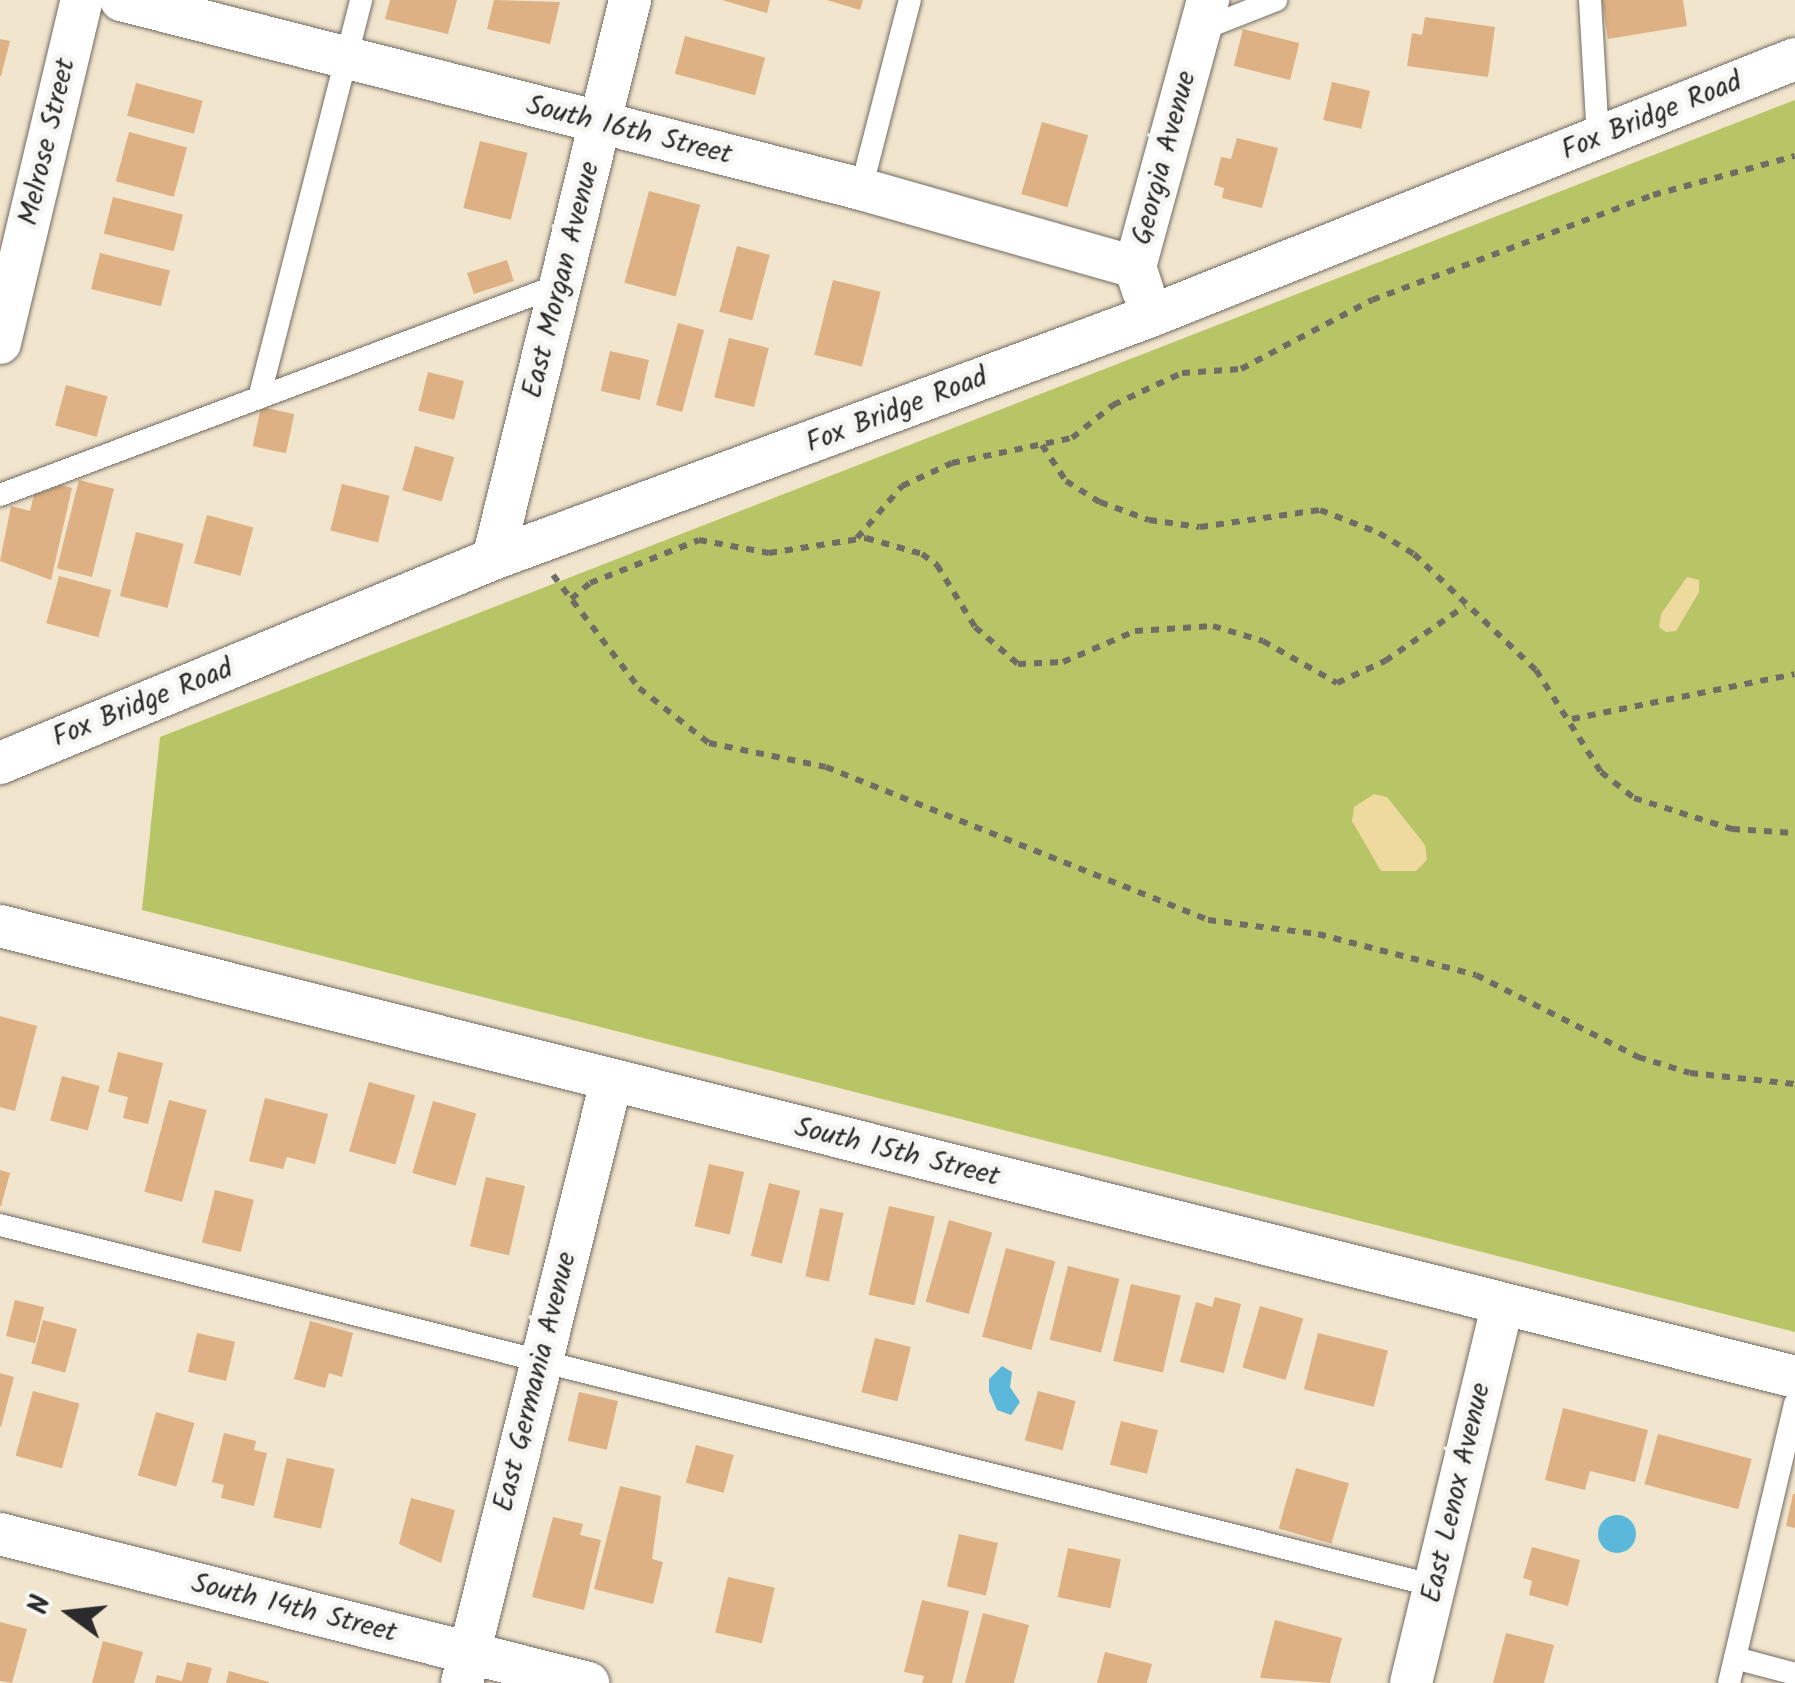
<!DOCTYPE html>
<style>
body{margin:0}
#map{position:relative;width:1795px;height:1683px;overflow:hidden;background:#f2e5cd;font-family:Kalam,sans-serif}
div>[style]{position:absolute}
.green>*{inset:0;background:#b8c566}
.sand>*{inset:0;background:#eeda9e}
.water>*{inset:0;background:#5cb8da}
.round{border-radius:50%}
.building>*{inset:0;background:#ddb183;transform-origin:0 0}
.path>*{height:6px;margin-top:-3px;transform-origin:0;background:repeating-linear-gradient(90deg,#716c64 0 8px,transparent 0 16px)}
.roads{filter:drop-shadow(0 0 2px #716c64) drop-shadow(0 0 2px #716c64)}
.lane>*{height:22px;margin:-11px;padding:0 11px;transform-origin:11px;border-radius:11px;background:#fff}
.street>*{height:42px;margin:-21px;padding:0 21px;transform-origin:21px;border-radius:21px;background:#fff}
span{translate:-50% -50%;white-space:nowrap;text-align:center;line-height:1.15;-webkit-text-stroke:10px #f6f6f2;paint-order:stroke}
.street-label{font-size:28px;color:#2b2b2b}
.north{position:absolute;left:20px;top:1563px;width:100px;height:100px;-webkit-text-stroke:8px #f6f6f2;paint-order:stroke;rotate:285deg;font-size:28px;font-weight:700;line-height:40px;text-align:center;color:#2b2b2b}
.north::after{content:'';display:block;margin:auto;width:35px;height:45px;background:#2b2b2b;clip-path:polygon(50% 0,100% 100%,50% 72%,0 100%)}
</style>
<div id="map">
<div class="green">
<div style="clip-path:polygon(1795px 100px,1795px 1332px,142px 910px,160px 737px)"></div>
</div>
<div class="sand">
<div style="clip-path:polygon(1687px 577px,1699px 580px,1699px 592px,1676px 631px,1666px 632px,1659px 627px,1661px 614px)"></div>
<div style="clip-path:polygon(1374px 794px,1387px 797px,1425px 845px,1427px 860px,1416px 871px,1381px 871px,1352px 821px,1354px 807px)"></div>
</div>
<div class="water">
<div style="clip-path:polygon(1002px 1366px,1012px 1372px,1010px 1387px,1020px 1402px,1011px 1415px,997px 1410px,989px 1391px,989px 1379px)"></div>
<div class="round" style="left:1598px;top:1515px;width:38px;height:38px"></div>
</div>
<div class="building">
<div style="clip-path:polygon(390px 0,457px 0,448px 34px,385px 19px)"></div>
<div style="clip-path:polygon(494px 0,560px 2px,550px 44px,487px 29px)"></div>
<div style="clip-path:polygon(722px 0,770px 0,767px 13px)"></div>
<div style="clip-path:polygon(827px 0,863px 0,860px 10px)"></div>
<div style="clip-path:polygon(1602px 0,1683px 0,1687px 26px,1608px 39px)"></div>
<div style="clip-path:polygon(1425px 17px,1495px 27px,1488px 77px,1407px 66px,1412px 33px,1422px 35px)"></div>
<div style="left:1243px;top:29px;width:58px;height:38px;rotate:14deg"></div>
<div style="left:685px;top:36px;width:83px;height:39px;rotate:15deg"></div>
<div style="clip-path:polygon(0 39px,10px 41px,1px 76px,0 76px)"></div>
<div style="left:1332px;top:82px;width:39px;height:39px;rotate:13deg"></div>
<div style="left:136px;top:83px;width:69px;height:34px;rotate:15deg"></div>
<div style="left:1042px;top:122px;width:48px;height:75px;rotate:16deg"></div>
<div style="left:129px;top:132px;width:60px;height:51px;rotate:15deg"></div>
<div style="clip-path:polygon(1237px 138px,1278px 148px,1262px 208px,1222px 198px,1224px 188px,1214px 185px,1221px 157px,1231px 159px)"></div>
<div style="left:480px;top:141px;width:49px;height:69px;rotate:14deg"></div>
<div style="left:649px;top:191px;width:53px;height:95px;rotate:15deg"></div>
<div style="left:113px;top:197px;width:72px;height:38px;rotate:14deg"></div>
<div style="left:737px;top:246px;width:34px;height:68px;rotate:15deg"></div>
<div style="left:100px;top:253px;width:72px;height:37px;rotate:14deg"></div>
<div style="left:507px;top:260px;width:22px;height:42px;rotate:72deg"></div>
<div style="left:833px;top:280px;width:49px;height:77px;rotate:14deg"></div>
<div style="left:678px;top:323px;width:27px;height:85px;rotate:15deg"></div>
<div style="left:729px;top:338px;width:41px;height:61px;rotate:14deg"></div>
<div style="left:610px;top:351px;width:40px;height:41px;rotate:13deg"></div>
<div style="left:428px;top:372px;width:37px;height:40px;rotate:14deg"></div>
<div style="left:66px;top:385px;width:43px;height:42px;rotate:15deg"></div>
<div style="left:261px;top:407px;width:34px;height:40px;rotate:12deg"></div>
<div style="left:415px;top:446px;width:41px;height:46px;rotate:16deg"></div>
<div style="left:79px;top:480px;width:36px;height:91px;rotate:14deg"></div>
<div style="left:342px;top:484px;width:49px;height:48px;rotate:14deg"></div>
<div style="clip-path:polygon(61px 485px,72px 488px,51px 580px,0 561px,11px 506px,30px 511px,34px 495px)"></div>
<div style="left:207px;top:515px;width:48px;height:50px;rotate:15deg"></div>
<div style="left:136px;top:532px;width:49px;height:66px;rotate:14deg"></div>
<div style="left:59px;top:576px;width:54px;height:49px;rotate:15deg"></div>
<div style="clip-path:polygon(0 1016px,37px 1026px,15px 1111px,0 1107px)"></div>
<div style="clip-path:polygon(118px 1052px,163px 1063px,148px 1124px,123px 1118px,128px 1097px,108px 1092px)"></div>
<div style="left:62px;top:1076px;width:39px;height:46px;rotate:15deg"></div>
<div style="left:369px;top:1082px;width:48px;height:72px;rotate:16deg"></div>
<div style="clip-path:polygon(265px 1098px,328px 1114px,315px 1164px,287px 1157px,283px 1169px,249px 1161px)"></div>
<div style="left:169px;top:1100px;width:39px;height:95px;rotate:15deg"></div>
<div style="left:433px;top:1101px;width:45px;height:75px;rotate:16deg"></div>
<div style="left:709px;top:1164px;width:36px;height:64px;rotate:13deg"></div>
<div style="clip-path:polygon(0 1170px,10px 1173px,1px 1206px,0 1206px)"></div>
<div style="left:486px;top:1177px;width:40px;height:71px;rotate:13deg"></div>
<div style="left:769px;top:1183px;width:32px;height:75px;rotate:14deg"></div>
<div style="left:215px;top:1190px;width:40px;height:54px;rotate:14deg"></div>
<div style="left:889px;top:1206px;width:47px;height:91px;rotate:13deg"></div>
<div style="left:820px;top:1208px;width:24px;height:70px;rotate:12deg"></div>
<div style="left:949px;top:1220px;width:45px;height:85px;rotate:16deg"></div>
<div style="left:1006px;top:1248px;width:51px;height:92px;rotate:15deg"></div>
<div style="left:1068px;top:1266px;width:53px;height:76px;rotate:14deg"></div>
<div style="left:1131px;top:1284px;width:51px;height:79px;rotate:13deg"></div>
<div style="clip-path:polygon(1215px 1297px,1241px 1304px,1224px 1373px,1180px 1362px,1196px 1302px,1212px 1307px)"></div>
<div style="left:15px;top:1300px;width:30px;height:37px;rotate:14deg"></div>
<div style="left:1260px;top:1306px;width:45px;height:64px;rotate:16deg"></div>
<div style="left:43px;top:1320px;width:35px;height:45px;rotate:15deg"></div>
<div style="clip-path:polygon(310px 1321px,353px 1333px,342px 1377px,329px 1373px,325px 1388px,294px 1379px)"></div>
<div style="left:197px;top:1333px;width:39px;height:40px;rotate:13deg"></div>
<div style="left:1318px;top:1333px;width:72px;height:58px;rotate:14deg"></div>
<div style="left:875px;top:1338px;width:37px;height:56px;rotate:14deg"></div>
<div style="clip-path:polygon(0 1373px,14px 1377px,1px 1427px,0 1426px)"></div>
<div style="left:33px;top:1391px;width:48px;height:67px;rotate:15deg"></div>
<div style="left:1038px;top:1391px;width:39px;height:51px;rotate:15deg"></div>
<div style="left:579px;top:1392px;width:40px;height:50px;rotate:13deg"></div>
<div style="clip-path:polygon(1563px 1408px,1648px 1430px,1635px 1482px,1590px 1471px,1585px 1490px,1545px 1480px)"></div>
<div style="left:156px;top:1412px;width:40px;height:66px;rotate:16deg"></div>
<div style="left:1121px;top:1421px;width:38px;height:45px;rotate:14deg"></div>
<div style="clip-path:polygon(224px 1433px,256px 1441px,254px 1450px,267px 1453px,254px 1506px,221px 1498px,224px 1485px,212px 1482px)"></div>
<div style="left:1658px;top:1434px;width:97px;height:52px;rotate:15deg"></div>
<div style="left:696px;top:1445px;width:39px;height:39px;rotate:15deg"></div>
<div style="left:287px;top:1458px;width:49px;height:61px;rotate:13deg"></div>
<div style="left:1296px;top:1468px;width:55px;height:63px;rotate:16deg"></div>
<div style="clip-path:polygon(620px 1486px,661px 1496px,652px 1559px,663px 1562px,653px 1604px,594px 1589px)"></div>
<div style="clip-path:polygon(1793px 1494px,1795px 1494px,1795px 1528px,1786px 1526px)"></div>
<div style="clip-path:polygon(411px 1498px,455px 1510px,441px 1563px,399px 1544px)"></div>
<div style="clip-path:polygon(553px 1517px,583px 1524px,580px 1535px,601px 1540px,584px 1610px,532px 1597px)"></div>
<div style="left:959px;top:1534px;width:40px;height:54px;rotate:13deg"></div>
<div style="clip-path:polygon(1532px 1547px,1580px 1560px,1568px 1606px,1529px 1595px,1532px 1581px,1523px 1578px)"></div>
<div style="left:1068px;top:1548px;width:54px;height:50px;rotate:12deg"></div>
<div style="left:728px;top:1577px;width:48px;height:57px;rotate:13deg"></div>
<div style="clip-path:polygon(922px 1600px,969px 1611px,952px 1683px,922px 1683px,924px 1676px,904px 1672px)"></div>
<div style="clip-path:polygon(983px 1613px,1029px 1625px,1014px 1683px,965px 1683px)"></div>
<div style="clip-path:polygon(1275px 1620px,1342px 1638px,1330px 1683px,1260px 1678px)"></div>
<div style="clip-path:polygon(0 1622px,27px 1629px,12px 1683px,0 1681px)"></div>
<div style="clip-path:polygon(1506px 1633px,1554px 1645px,1544px 1683px,1493px 1683px)"></div>
<div style="clip-path:polygon(103px 1641px,143px 1652px,134px 1683px,92px 1683px)"></div>
<div style="clip-path:polygon(1105px 1652px,1152px 1664px,1147px 1683px,1097px 1683px)"></div>
<div style="clip-path:polygon(187px 1662px,212px 1668px,208px 1683px,155px 1683px,157px 1675px,182px 1681px)"></div>
<div style="clip-path:polygon(229px 1671px,269px 1682px,269px 1683px,226px 1683px)"></div>
</div>
<div class="path">
<div style="left:1042px;top:445px;width:43px;rotate:56.3deg"></div>
<div style="left:1066px;top:481px;width:40px;rotate:32deg"></div>
<div style="left:1100px;top:502px;width:52px;rotate:20.2deg"></div>
<div style="left:1149px;top:520px;width:51px;rotate:7.8deg"></div>
<div style="left:1200px;top:527px;width:121px;rotate:-8.1deg"></div>
<div style="left:1320px;top:510px;width:63px;rotate:21.3deg"></div>
<div style="left:1379px;top:533px;width:41px;rotate:31deg"></div>
<div style="left:1414px;top:554px;width:168px;rotate:43.6deg"></div>
<div style="left:1536px;top:670px;width:121px;rotate:57.5deg"></div>
<div style="left:1601px;top:772px;width:42px;rotate:38.2deg"></div>
<div style="left:1634px;top:798px;width:103px;rotate:17.6deg"></div>
<div style="left:1732px;top:829px;width:63px;rotate:3.6deg"></div>
<div style="left:857px;top:538px;width:69px;rotate:-49.1deg"></div>
<div style="left:902px;top:486px;width:55px;rotate:-24.7deg"></div>
<div style="left:952px;top:463px;width:123px;rotate:-11.8deg"></div>
<div style="left:1072px;top:438px;width:53px;rotate:-38.8deg"></div>
<div style="left:1113px;top:405px;width:76px;rotate:-24.9deg"></div>
<div style="left:1182px;top:373px;width:59px;rotate:-3.9deg"></div>
<div style="left:1241px;top:369px;width:148px;rotate:-27.8deg"></div>
<div style="left:1372px;top:300px;width:300px;rotate:-20.5deg"></div>
<div style="left:1653px;top:195px;width:147px;rotate:-15.4deg"></div>
<div style="left:553px;top:575px;width:142px;rotate:52.7deg"></div>
<div style="left:639px;top:688px;width:89px;rotate:38.2deg"></div>
<div style="left:709px;top:743px;width:119px;rotate:11.6deg"></div>
<div style="left:826px;top:767px;width:412px;rotate:21.8deg"></div>
<div style="left:1208px;top:920px;width:111px;rotate:7.3deg"></div>
<div style="left:1318px;top:934px;width:163px;rotate:14.5deg"></div>
<div style="left:1476px;top:975px;width:182px;rotate:26.8deg"></div>
<div style="left:1638px;top:1057px;width:54px;rotate:17.1deg"></div>
<div style="left:1690px;top:1073px;width:106px;rotate:6deg"></div>
<div style="left:571px;top:599px;width:25px;rotate:-40deg"></div>
<div style="left:590px;top:583px;width:117px;rotate:-21.5deg"></div>
<div style="left:699px;top:540px;width:71px;rotate:10.5deg"></div>
<div style="left:769px;top:553px;width:98px;rotate:-8.8deg"></div>
<div style="left:866px;top:538px;width:58px;rotate:15.9deg"></div>
<div style="left:922px;top:554px;width:19px;rotate:36deg"></div>
<div style="left:937px;top:565px;width:73px;rotate:58.5deg"></div>
<div style="left:975px;top:627px;width:57px;rotate:40.7deg"></div>
<div style="left:1018px;top:664px;width:45px;rotate:-2.5deg"></div>
<div style="left:1063px;top:662px;width:78px;rotate:-23.3deg"></div>
<div style="left:1135px;top:631px;width:78px;rotate:-3.7deg"></div>
<div style="left:1213px;top:626px;width:52px;rotate:16.7deg"></div>
<div style="left:1263px;top:641px;width:85px;rotate:29.6deg"></div>
<div style="left:1337px;top:683px;width:53px;rotate:-24.6deg"></div>
<div style="left:1385px;top:661px;width:97px;rotate:-34.5deg"></div>
<div style="left:1572px;top:719px;width:227px;rotate:-11.4deg"></div>
</div>
<div class="roads">
<div class="lane">
<div style="left:1590px;top:0;width:138px;rotate:86.7deg"></div>
<div style="left:1200px;top:30px;width:82px;rotate:-21.5deg"></div>
<div style="left:861px;top:189px;width:195px;rotate:-75.5deg"></div>
<div style="left:259px;top:398px;width:411px;rotate:-75.6deg"></div>
<div style="left:0;top:495px;width:600px;rotate:-20.58deg"></div>
<div style="left:0;top:1225px;width:1480px;rotate:14.12deg"></div>
<div style="left:1735px;top:1658px;width:62px;rotate:14.9deg"></div>
<div style="left:1729px;top:1683px;width:287px;rotate:-76.7deg"></div>
</div>
<div class="street">
<div style="left:121px;top:0;width:764px;rotate:14.33deg"></div>
<div style="left:861px;top:189px;width:285px;rotate:15.9deg"></div>
<div style="left:1143px;top:291px;width:25px;rotate:-108deg"></div>
<div style="left:1135px;top:267px;width:277px;rotate:-74.7deg"></div>
<div style="left:0;top:343px;width:353px;rotate:-76.6deg"></div>
<div style="left:493px;top:559px;width:576px;rotate:-76.23deg"></div>
<div style="left:0;top:763px;width:534px;rotate:-22.48deg"></div>
<div style="left:493px;top:559px;width:701px;rotate:-20.27deg"></div>
<div style="left:1151px;top:316px;width:693px;rotate:-21.76deg"></div>
<div style="left:0;top:926px;width:1851px;rotate:14.1deg"></div>
<div style="left:0;top:1534px;width:607px;rotate:14.22deg"></div>
<div style="left:462px;top:1683px;width:619px;rotate:-76.08deg"></div>
<div style="left:1411px;top:1683px;width:390px;rotate:-76.4deg"></div>
</div>
</div>
<div class="street-label">
<span style="left:1652px;top:117px;rotate:-22deg">Fox Bridge Road</span>
<span style="left:629px;top:131px;rotate:14deg">South 16th Street</span>
<span style="left:48px;top:142px;rotate:-77deg">Melrose Street</span>
<span style="left:1165px;top:158px;rotate:-75deg">Georgia Avenue</span>
<span style="left:562px;top:280px;rotate:-76deg">East Morgan Avenue</span>
<span style="left:897px;top:411px;rotate:-21deg">Fox Bridge Road</span>
<span style="left:143px;top:704px;rotate:-22deg">Fox Bridge Road</span>
<span style="left:897px;top:1153px;rotate:14deg">South 15th Street</span>
<span style="left:536px;top:1382px;rotate:-76deg">East Germania Avenue</span>
<span style="left:1457px;top:1493px;rotate:-77deg">East Lenox Avenue</span>
<span style="left:294px;top:1609px;rotate:14deg">South 14th Street</span>
</div>
<div class="north">N</div>
</div>
